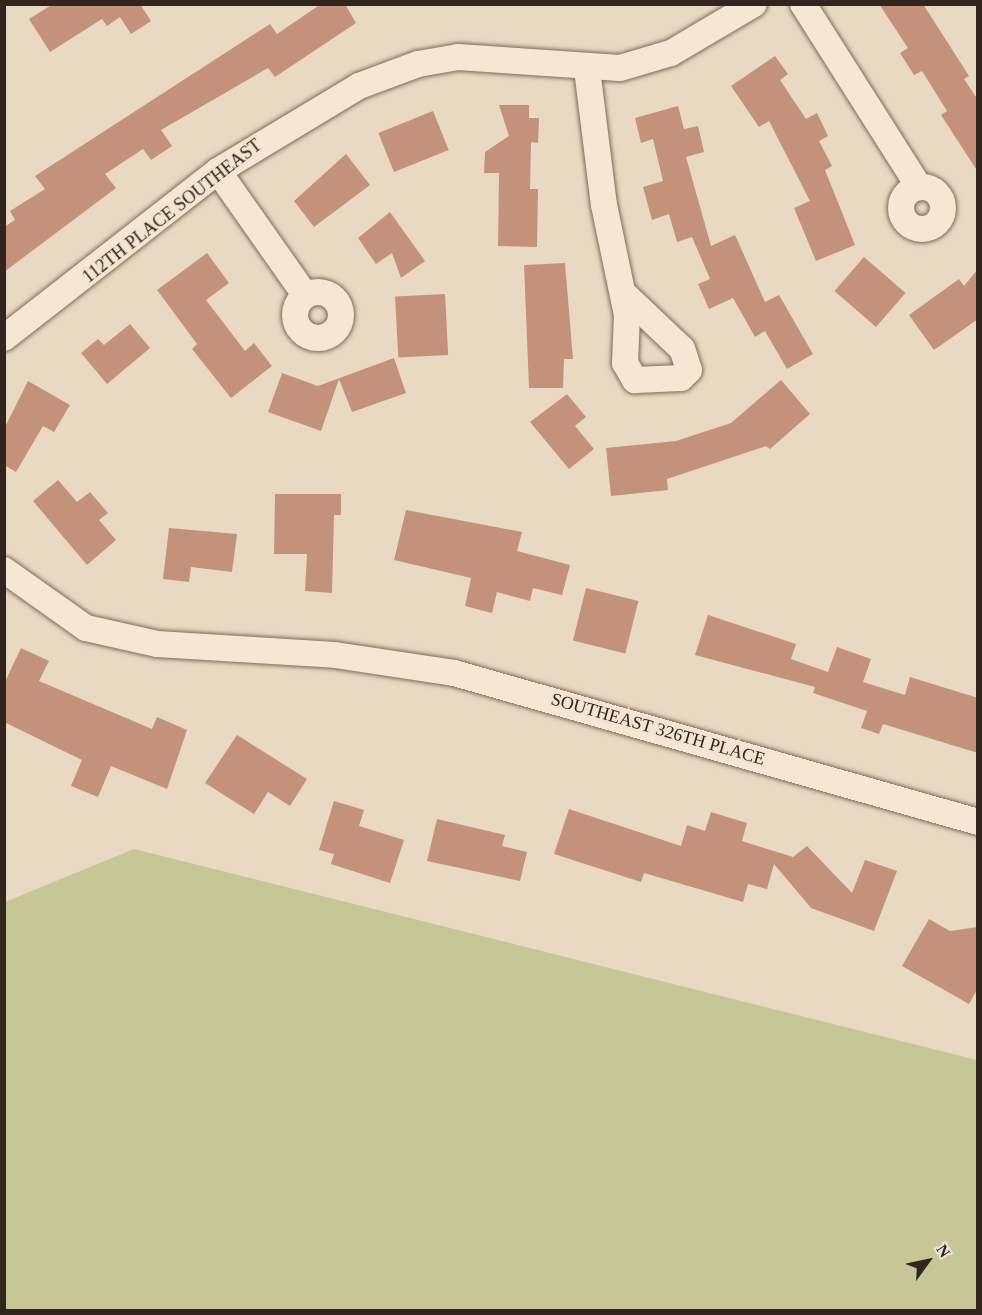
<!DOCTYPE html>
<style>
body{margin:0}
#map{position:relative;width:982px;height:1315px;overflow:hidden;background:#e9d9c2;font-family:"Times New Roman",serif}
div>[style]{position:absolute}
.green>*{inset:0;background:#c6c697}
.building>*{inset:0;background:#c4917b;transform-origin:0 0}
.roads{filter:drop-shadow(0 0 2px #816b5b) drop-shadow(0 0 2px #816b5b)}
.minor>*{height:26px;margin:-13px;padding:0 13px;transform-origin:13px;border-radius:13px;background:#f5e7d4}
.minor>.ring{margin:-13px;padding:0;box-sizing:content-box;background:none;border:26px solid #f5e7d4;border-radius:50%}
span{translate:-50% -50%;white-space:nowrap;text-align:center;line-height:1.15;-webkit-text-stroke:6px #f2e4d0;paint-order:stroke}
.street-label{font-size:18px;color:#32251e}
.frame{position:absolute;inset:0;border:6px solid #32251e;pointer-events:none}
.north{position:absolute;left:898px;top:1231px;width:60px;height:60px;-webkit-text-stroke:4px #f2e4d0;paint-order:stroke;rotate:57deg;font-size:16px;font-weight:700;line-height:24px;text-align:center;color:#32251e}
.north::after{content:'';display:block;margin:auto;width:21px;height:27px;background:#32251e;clip-path:polygon(50% 0,100% 100%,50% 72%,0 100%)}
</style>
<div id="map">
<div class="green">
<div style="clip-path:polygon(134px 849px,977px 1060px,977px 1310px,5px 1310px,5px 902px)"></div>
</div>
<div class="building">
<div style="clip-path:polygon(53px 4px,140px 4px,151px 21px,131px 34px,120px 17px,107px 26px,102px 19px,50px 52px,29px 19px)"></div>
<div style="clip-path:polygon(321px 4px,345px 4px,356px 23px,275px 77px,268px 68px,161px 130px,172px 146px,151px 160px,143px 149px,105px 174px,116px 188px,4px 272px,4px 227px,15px 220px,10px 211px,45px 189px,35px 176px,270px 24px,277px 34px)"></div>
<div style="clip-path:polygon(879px 4px,923px 4px,969px 76px,964px 79px,978px 100px,978px 172px,941px 115px,947px 111px,922px 71px,914px 75px,900px 53px,908px 48px)"></div>
<div style="clip-path:polygon(775px 56px,788px 74px,780px 80px,806px 119px,817px 113px,828px 136px,819px 141px,832px 166px,825px 170px,855px 245px,816px 261px,794px 208px,810px 201px,769px 121px,759px 127px,731px 86px)"></div>
<div style="clip-path:polygon(499px 105px,529px 105px,529px 118px,539px 118px,538px 143px,531px 142px,530px 189px,538px 189px,537px 247px,498px 246px,499px 173px,484px 173px,485px 152px,509px 136px)"></div>
<div style="clip-path:polygon(678px 106px,684px 129px,698px 126px,704px 152px,686px 157px,711px 246px,735px 235px,765px 302px,779px 295px,813px 354px,787px 369px,765px 331px,755px 337px,733px 298px,709px 309px,698px 284px,710px 279px,692px 237px,677px 242px,669px 214px,652px 220px,643px 187px,663px 181px,653px 139px,641px 143px,635px 118px)"></div>
<div style="left:433px;top:111px;width:42px;height:59px;rotate:68deg"></div>
<div style="clip-path:polygon(346px 154px,370px 185px,314px 227px,294px 201px)"></div>
<div style="clip-path:polygon(390px 212px,425px 261px,401px 278px,392px 253px,376px 264px,358px 238px)"></div>
<div style="clip-path:polygon(207px 253px,229px 283px,206px 300px,245px 351px,254px 343px,272px 366px,231px 398px,192px 349px,197px 344px,157px 290px)"></div>
<div style="left:864px;top:257px;width:55px;height:45px;rotate:41deg"></div>
<div style="clip-path:polygon(565px 263px,573px 359px,564px 359px,563px 388px,529px 388px,524px 265px)"></div>
<div style="clip-path:polygon(978px 269px,978px 319px,934px 350px,909px 315px,959px 279px,964px 286px)"></div>
<div style="left:445px;top:294px;width:61px;height:50px;rotate:87deg"></div>
<div style="clip-path:polygon(130px 324px,150px 348px,107px 384px,81px 353px,98px 339px,104px 345px)"></div>
<div style="clip-path:polygon(394px 358px,406px 393px,352px 412px,339px 379px,321px 431px,268px 412px,282px 373px,318px 386px)"></div>
<div style="clip-path:polygon(781px 380px,810px 414px,770px 449px,766px 446px,667px 479px,668px 490px,611px 496px,606px 448px,676px 441px,731px 423px)"></div>
<div style="clip-path:polygon(28px 381px,70px 405px,54px 432px,43px 426px,16px 472px,4px 465px,4px 429px)"></div>
<div style="clip-path:polygon(567px 394px,586px 417px,575px 426px,594px 449px,569px 469px,530px 422px)"></div>
<div style="clip-path:polygon(58px 480px,77px 502px,90px 492px,108px 513px,99px 520px,116px 540px,87px 565px,33px 501px)"></div>
<div style="clip-path:polygon(275px 494px,341px 494px,341px 515px,334px 515px,332px 593px,305px 591px,307px 554px,274px 554px)"></div>
<div style="clip-path:polygon(406px 510px,522px 532px,517px 551px,570px 565px,562px 595px,533px 588px,530px 601px,497px 592px,492px 613px,465px 606px,471px 578px,394px 560px)"></div>
<div style="clip-path:polygon(169px 528px,237px 534px,232px 572px,191px 567px,189px 582px,163px 579px)"></div>
<div style="left:586px;top:588px;width:54px;height:54px;rotate:14deg"></div>
<div style="clip-path:polygon(708px 615px,796px 644px,791px 659px,828px 672px,837px 647px,871px 659px,863px 682px,905px 695px,910px 677px,978px 698px,978px 753px,883px 724px,879px 734px,861px 728px,867px 711px,813px 693px,815px 687px,695px 655px)"></div>
<div style="clip-path:polygon(21px 648px,49px 661px,39px 681px,152px 729px,157px 717px,187px 730px,167px 789px,111px 766px,98px 797px,71px 786px,82px 760px,4px 722px,4px 684px)"></div>
<div style="clip-path:polygon(237px 735px,307px 779px,290px 806px,268px 792px,254px 814px,205px 783px)"></div>
<div style="clip-path:polygon(334px 801px,364px 810px,359px 826px,404px 840px,390px 883px,331px 864px,334px 854px,319px 850px)"></div>
<div style="clip-path:polygon(569px 809px,681px 846px,687px 825px,705px 831px,711px 812px,747px 823px,742px 841px,793px 857px,807px 846px,852px 893px,865px 860px,897px 871px,874px 931px,811px 908px,774px 864px,767px 889px,748px 884px,743px 902px,644px 873px,641px 882px,554px 854px)"></div>
<div style="clip-path:polygon(437px 819px,505px 835px,502px 846px,527px 852px,520px 881px,427px 861px)"></div>
<div style="clip-path:polygon(929px 919px,950px 931px,978px 927px,978px 988px,969px 1004px,902px 966px)"></div>
</div>
<div class="roads">
<div class="minor">
<div style="left:803px;top:4px;width:217px;rotate:57.6deg"></div>
<div style="left:587px;top:69px;width:137px;rotate:82.9deg"></div>
<div style="left:604px;top:205px;width:112px;rotate:78.2deg"></div>
<div style="left:627px;top:315px;width:48px;rotate:92.4deg"></div>
<div style="left:625px;top:363px;width:20px;rotate:60deg"></div>
<div style="left:635px;top:380px;width:46px;rotate:-2.5deg"></div>
<div style="left:681px;top:378px;width:11px;rotate:-45deg"></div>
<div style="left:689px;top:370px;width:22px;rotate:-108deg"></div>
<div style="left:682px;top:349px;width:81px;rotate:-136.5deg"></div>
<div style="left:218px;top:171px;width:151px;rotate:54.9deg"></div>
<div class="ring" style="left:901px;top:187px;width:16px;height:16px"></div>
<div class="ring" style="left:295px;top:292px;width:20px;height:20px"></div>
<div style="left:4px;top:338px;width:271px;rotate:-38deg"></div>
<div style="left:218px;top:171px;width:165px;rotate:-31.1deg"></div>
<div style="left:359px;top:86px;width:63px;rotate:-20.4deg"></div>
<div style="left:418px;top:64px;width:41px;rotate:-9.9deg"></div>
<div style="left:458px;top:57px;width:162px;rotate:3.9deg"></div>
<div style="left:620px;top:68px;width:53px;rotate:-16.4deg"></div>
<div style="left:671px;top:53px;width:96px;rotate:-30.6deg"></div>
<div style="left:4px;top:570px;width:100px;rotate:35.3deg"></div>
<div style="left:86px;top:628px;width:73px;rotate:12.7deg"></div>
<div style="left:157px;top:644px;width:178px;rotate:3.5deg"></div>
<div style="left:335px;top:655px;width:120px;rotate:8.6deg"></div>
<div style="left:454px;top:673px;width:545px;rotate:15.87deg"></div>
</div>
</div>
<div class="street-label">
<span style="left:172px;top:211px;rotate:-38deg">112TH PLACE SOUTHEAST</span>
<span style="left:658px;top:729px;rotate:16deg">SOUTHEAST 326TH PLACE</span>
</div>
<div class="frame"></div>
<div class="north">N</div>
</div>
